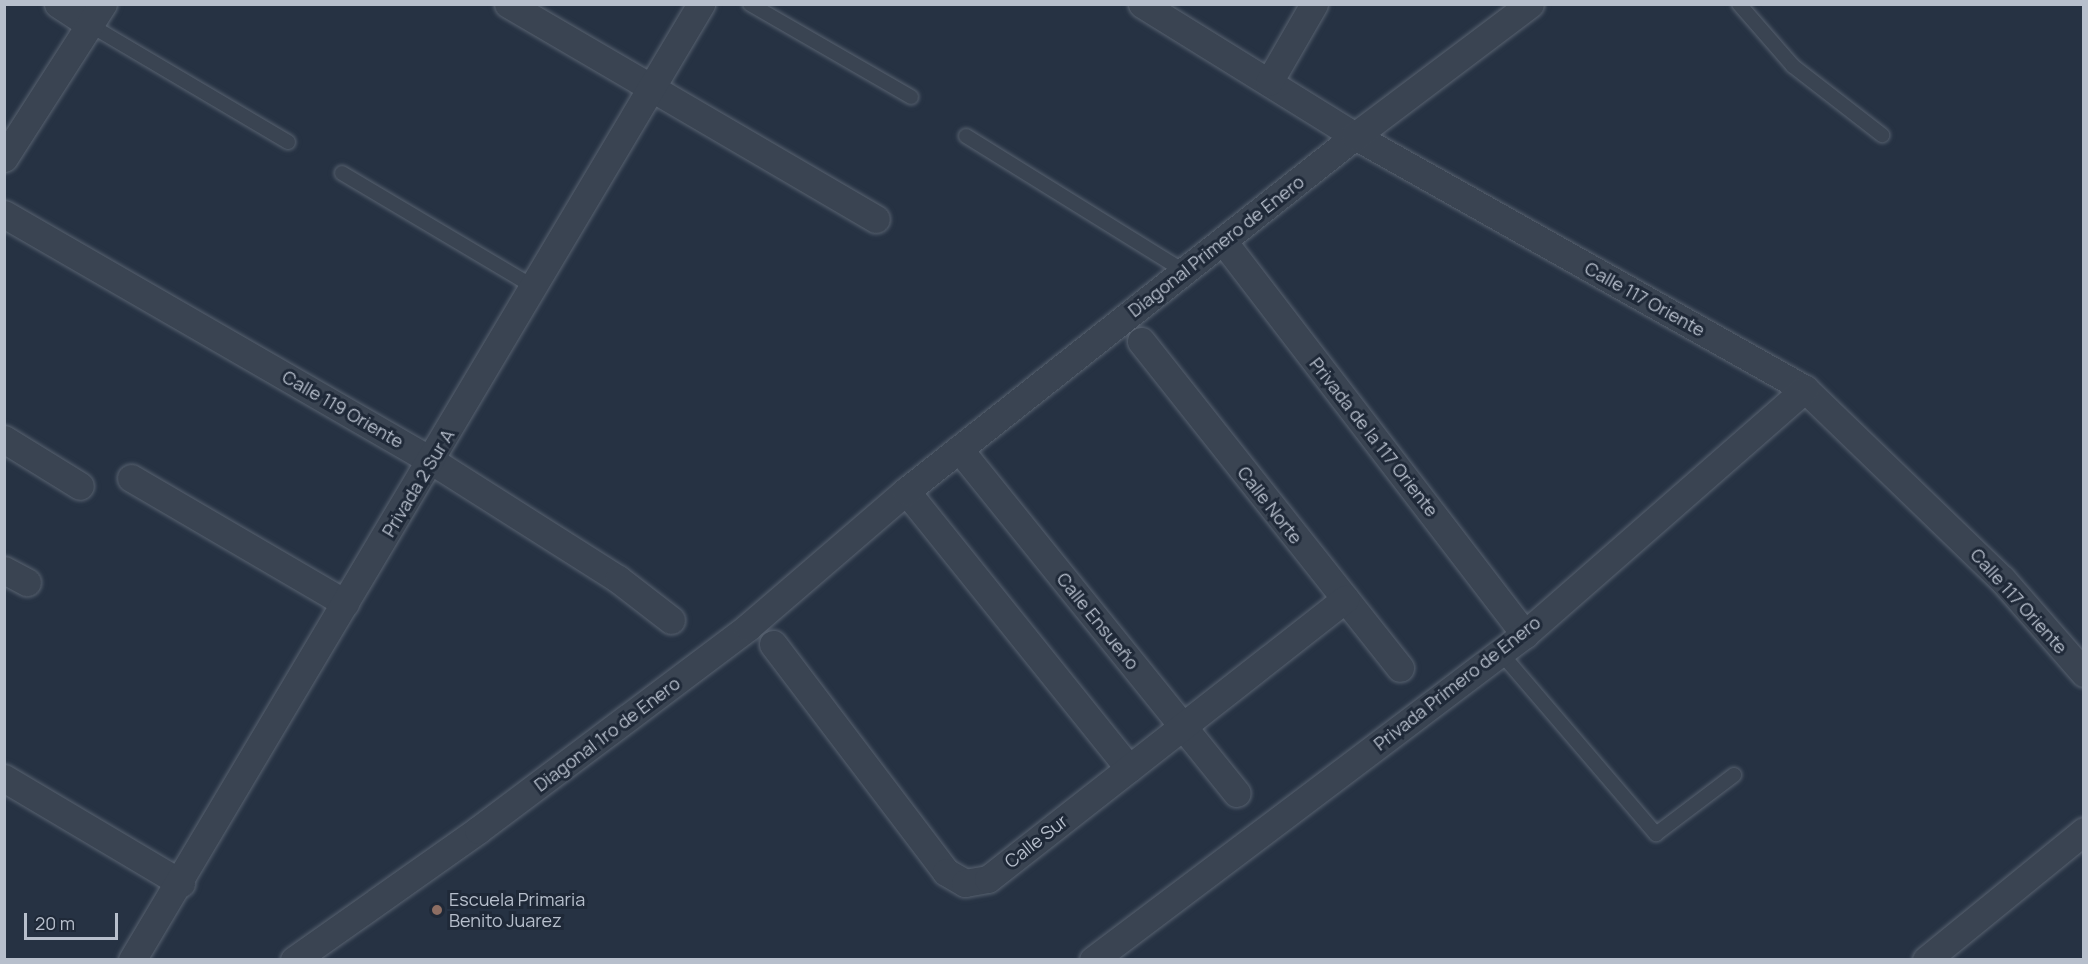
<!DOCTYPE html>
<meta charset="utf-8">
<style>
body{margin:0}
#map{position:relative;width:2088px;height:964px;overflow:hidden;background:#263243;font-family:Manrope,sans-serif}
div>[style]{position:absolute}
.roads{filter:drop-shadow(0 0 2px #586270) drop-shadow(0 0 2px #586270)}
.service>*{height:14px;margin:-7px;padding:0 7px;transform-origin:7px;border-radius:7px;background:#3a4452}
.minor>*{height:27px;margin:-13.5px;padding:0 13.5px;transform-origin:13.5px;border-radius:13.5px;background:#3a4452}
.dots>*{width:16px;height:16px;translate:-50% -50%;box-sizing:border-box;border:3px solid #1f2938;border-radius:50%}
span{translate:-50% -50%;white-space:nowrap;text-align:center;line-height:1.15;-webkit-text-stroke:6px #1f2938;paint-order:stroke}
.street-label{font-size:18px;color:#b7bfcc}
.poi-label{font-size:18px;color:#b7bfcc}
.left{translate:0 -50%;text-align:left}
.frame{position:absolute;inset:0;border:6px solid #b7bfcc;pointer-events:none}
.scale{position:absolute;left:24px;top:913px;width:94px;height:27px;box-sizing:border-box;border:3px solid #b7bfcc;border-top:0;padding-left:8px;font-size:18px;line-height:21px;white-space:nowrap;color:#b7bfcc;-webkit-text-stroke:4px #1f2938;paint-order:stroke}
</style>
<div id="map">
<div class="roads">
<div class="service">
<div style="left:750px;top:4px;width:186px;rotate:30deg"></div>
<div style="left:1739px;top:4px;width:82px;rotate:48.9deg"></div>
<div style="left:1793px;top:66px;width:113px;rotate:37.8deg"></div>
<div style="left:90px;top:25px;width:230px;rotate:30.6deg"></div>
<div style="left:966px;top:136px;width:256px;rotate:31.8deg"></div>
<div style="left:342px;top:173px;width:221px;rotate:30.7deg"></div>
<div style="left:1500px;top:652px;width:240px;rotate:49.4deg"></div>
<div style="left:1656px;top:834px;width:98px;rotate:-37.1deg"></div>
</div>
<div class="minor">
<div style="left:58px;top:4px;width:38px;rotate:33deg"></div>
<div style="left:508px;top:4px;width:426px;rotate:30.3deg"></div>
<div style="left:1142px;top:4px;width:251px;rotate:31.8deg"></div>
<div style="left:1355px;top:136px;width:516px;rotate:29.35deg"></div>
<div style="left:1805px;top:389px;width:274px;rotate:44deg"></div>
<div style="left:2002px;top:579px;width:125px;rotate:48.9deg"></div>
<div style="left:1269px;top:82px;width:90px;rotate:-60deg"></div>
<div style="left:4px;top:158px;width:183px;rotate:-57.3deg"></div>
<div style="left:4px;top:214px;width:494px;rotate:30deg"></div>
<div style="left:432px;top:461px;width:220px;rotate:32.4deg"></div>
<div style="left:618px;top:579px;width:67px;rotate:37.7deg"></div>
<div style="left:1223px;top:241px;width:496px;rotate:52.5deg"></div>
<div style="left:1141px;top:341px;width:417px;rotate:51.6deg"></div>
<div style="left:4px;top:439px;width:89px;rotate:31.7deg"></div>
<div style="left:959px;top:449px;width:442px;rotate:51.1deg"></div>
<div style="left:131px;top:478px;width:248px;rotate:30.3deg"></div>
<div style="left:906px;top:491px;width:356px;rotate:51.2deg"></div>
<div style="left:4px;top:570px;width:26px;rotate:28deg"></div>
<div style="left:773px;top:644px;width:286px;rotate:52.8deg"></div>
<div style="left:946px;top:872px;width:22px;rotate:30deg"></div>
<div style="left:965px;top:883px;width:23px;rotate:-10deg"></div>
<div style="left:988px;top:879px;width:454px;rotate:-38.1deg"></div>
<div style="left:4px;top:778px;width:206px;rotate:30.7deg"></div>
<div style="left:132px;top:960px;width:1113px;rotate:-59.24deg"></div>
<div style="left:294px;top:960px;width:225px;rotate:-35.2deg"></div>
<div style="left:478px;top:830px;width:338px;rotate:-36.9deg"></div>
<div style="left:748px;top:627px;width:208px;rotate:-40.7deg"></div>
<div style="left:906px;top:491px;width:572px;rotate:-38.33deg"></div>
<div style="left:1355px;top:136px;width:219px;rotate:-37deg"></div>
<div style="left:1093px;top:960px;width:541px;rotate:-37.04deg"></div>
<div style="left:1525px;top:634px;width:372px;rotate:-41.2deg"></div>
<div style="left:1926px;top:960px;width:204px;rotate:-39.2deg"></div>
</div>
</div>
<div class="dots">
<div style="left:437px;top:910px;background:#8d6e63"></div>
</div>
<div class="street-label">
<span style="left:1216px;top:246px;rotate:-38deg">Diagonal Primero de Enero</span>
<span style="left:1645px;top:299px;rotate:29deg">Calle 117 Oriente</span>
<span style="left:343px;top:409px;rotate:30deg">Calle 119 Oriente</span>
<span style="left:1374px;top:437px;rotate:52deg">Privada de la 117 Oriente</span>
<span style="left:418px;top:483px;rotate:-59deg">Privada 2 Sur A</span>
<span style="left:1270px;top:505px;rotate:52deg">Calle Norte</span>
<span style="left:2019px;top:601px;rotate:48deg">Calle 117 Oriente</span>
<span style="left:1098px;top:621px;rotate:51deg">Calle Ensueño</span>
<span style="left:1457px;top:683px;rotate:-38deg">Privada Primero de Enero</span>
<span style="left:607px;top:734px;rotate:-37deg">Diagonal 1ro de Enero</span>
<span style="left:1036px;top:841px;rotate:-38deg">Calle Sur</span>
</div>
<div class="poi-label">
<span class="left" style="left:449px;top:910px">Escuela Primaria<br>Benito Juarez</span>
</div>
<div class="frame"></div>
<div class="scale">20 m</div>
</div>
